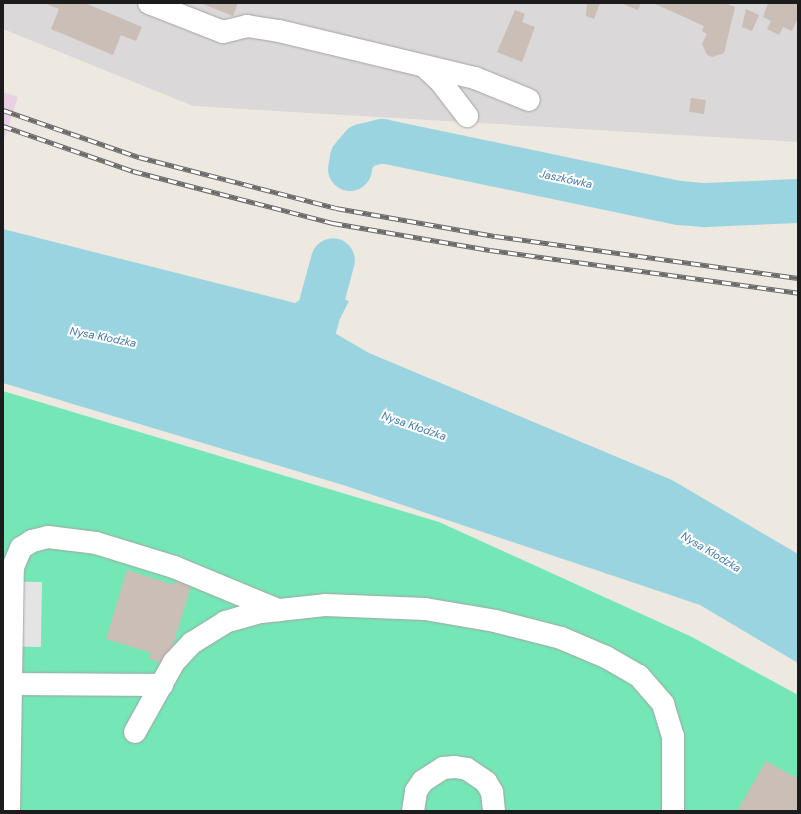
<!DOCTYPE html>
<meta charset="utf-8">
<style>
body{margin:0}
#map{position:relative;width:801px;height:814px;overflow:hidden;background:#eee9e0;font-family:"DM Sans",sans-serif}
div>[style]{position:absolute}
.residential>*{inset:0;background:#dad8d8}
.industrial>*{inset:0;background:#e8d1e5}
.pitch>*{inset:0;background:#75e6b6}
.parking>*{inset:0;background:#e4e4e4;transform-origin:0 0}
.water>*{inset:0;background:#9bd4e1}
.river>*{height:44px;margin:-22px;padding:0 22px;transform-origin:22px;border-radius:22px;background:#9bd4e1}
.building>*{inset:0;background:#cabeb6;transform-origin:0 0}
.roads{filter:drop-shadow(0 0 1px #a3a3a3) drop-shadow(0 0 1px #a3a3a3)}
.minor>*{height:22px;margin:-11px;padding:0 11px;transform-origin:11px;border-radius:11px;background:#fff}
.rail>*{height:4.5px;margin-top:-2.25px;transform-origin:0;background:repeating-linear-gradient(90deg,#fff 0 9px,#6a6a6a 0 18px);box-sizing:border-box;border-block:1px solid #6a6a6a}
span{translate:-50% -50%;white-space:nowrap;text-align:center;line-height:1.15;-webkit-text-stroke:4px #fff;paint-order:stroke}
.water-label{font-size:11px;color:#3e79ab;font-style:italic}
.frame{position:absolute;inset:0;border:4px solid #1c1c1c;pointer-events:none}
</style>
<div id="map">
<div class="residential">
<div style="clip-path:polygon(3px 3px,798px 3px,798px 142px,193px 106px,3px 29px)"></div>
</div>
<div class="industrial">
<div style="clip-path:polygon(3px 92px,18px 97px,3px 142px)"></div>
</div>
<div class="pitch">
<div style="clip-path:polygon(3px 391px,439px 522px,692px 637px,798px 695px,798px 811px,3px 811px)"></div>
</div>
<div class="parking">
<div style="left:42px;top:582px;width:65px;height:21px;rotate:91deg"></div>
</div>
<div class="water">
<div style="clip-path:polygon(3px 229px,295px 303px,316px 290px,349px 301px,333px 332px,369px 353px,672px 480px,798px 554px,798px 663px,700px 605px,343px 485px,3px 383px)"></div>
</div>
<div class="river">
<div style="left:350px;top:169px;width:11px;rotate:-80deg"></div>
<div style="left:352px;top:158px;width:16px;rotate:-50deg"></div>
<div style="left:362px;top:146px;width:21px;rotate:-14deg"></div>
<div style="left:382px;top:141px;width:304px;rotate:11.8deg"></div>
<div style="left:680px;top:203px;width:25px;rotate:5deg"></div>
<div style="left:705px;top:205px;width:93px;rotate:-2.5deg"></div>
<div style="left:308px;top:352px;width:95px;rotate:-74.8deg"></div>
</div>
<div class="building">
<div style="clip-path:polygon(44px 3px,85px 3px,142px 27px,136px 41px,121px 35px,113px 55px,51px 29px,59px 9px)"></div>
<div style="clip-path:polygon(200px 3px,238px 3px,233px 16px)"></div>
<div style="clip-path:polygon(587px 3px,600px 3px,594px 19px,586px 16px)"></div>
<div style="clip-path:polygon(620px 3px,641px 3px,638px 10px)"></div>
<div style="clip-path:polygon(653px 3px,725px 3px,735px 7px,724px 53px,712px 57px,707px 55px,702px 44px,707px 34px,702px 31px,704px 26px)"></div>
<div style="clip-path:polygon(768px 3px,798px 3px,798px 18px,792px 31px,783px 27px,779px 35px,767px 29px,771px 21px,763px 17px)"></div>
<div style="clip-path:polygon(746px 9px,759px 15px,752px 31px,742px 27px)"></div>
<div style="clip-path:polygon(515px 10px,525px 14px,522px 22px,535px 27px,522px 62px,497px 52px)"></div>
<div style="left:691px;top:98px;width:15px;height:14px;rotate:8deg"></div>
<div style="clip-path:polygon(127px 570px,174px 585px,175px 581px,191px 586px,167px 665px,149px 659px,151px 653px,106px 639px)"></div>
<div style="clip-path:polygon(766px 761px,798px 779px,798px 811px,737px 811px)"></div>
</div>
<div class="roads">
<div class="minor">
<div style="left:149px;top:3px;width:79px;rotate:21.4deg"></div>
<div style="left:223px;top:32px;width:25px;rotate:-14deg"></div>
<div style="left:247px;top:26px;width:32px;rotate:9deg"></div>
<div style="left:279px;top:31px;width:202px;rotate:13.5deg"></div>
<div style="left:475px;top:78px;width:58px;rotate:22.2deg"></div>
<div style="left:424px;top:66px;width:23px;rotate:43deg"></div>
<div style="left:441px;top:82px;width:43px;rotate:52.6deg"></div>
<div style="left:11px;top:684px;width:151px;rotate:0.4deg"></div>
<div style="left:135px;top:732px;width:80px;rotate:-60.9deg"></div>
<div style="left:174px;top:662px;width:26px;rotate:-47deg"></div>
<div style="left:192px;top:643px;width:39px;rotate:-32deg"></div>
<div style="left:225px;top:622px;width:37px;rotate:-16deg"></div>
<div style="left:261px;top:612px;width:64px;rotate:-6.2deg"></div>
<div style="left:325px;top:605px;width:100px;rotate:2.3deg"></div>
<div style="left:425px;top:609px;width:71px;rotate:9.7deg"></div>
<div style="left:495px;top:621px;width:68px;rotate:14.4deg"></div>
<div style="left:561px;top:638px;width:49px;rotate:22.9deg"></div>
<div style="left:606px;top:657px;width:38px;rotate:30deg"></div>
<div style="left:639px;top:676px;width:37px;rotate:49deg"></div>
<div style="left:663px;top:704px;width:34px;rotate:73deg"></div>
<div style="left:673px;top:736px;width:75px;rotate:90deg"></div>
<div style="left:9px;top:811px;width:244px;rotate:-89.1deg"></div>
<div style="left:13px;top:567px;width:21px;rotate:-67deg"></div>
<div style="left:21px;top:548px;width:13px;rotate:-32deg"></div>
<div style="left:32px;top:541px;width:16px;rotate:-14deg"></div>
<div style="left:48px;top:537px;width:48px;rotate:7.1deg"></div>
<div style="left:96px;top:543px;width:82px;rotate:17.1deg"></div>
<div style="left:174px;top:567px;width:113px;rotate:22.5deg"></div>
<div style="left:413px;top:811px;width:20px;rotate:-81deg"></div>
<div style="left:416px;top:791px;width:12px;rotate:-55deg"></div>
<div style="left:423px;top:781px;width:24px;rotate:-33deg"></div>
<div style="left:443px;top:768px;width:12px;rotate:-5deg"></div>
<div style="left:455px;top:767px;width:12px;rotate:9deg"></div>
<div style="left:467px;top:769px;width:23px;rotate:34deg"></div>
<div style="left:486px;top:782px;width:12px;rotate:59deg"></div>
<div style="left:492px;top:792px;width:19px;rotate:84deg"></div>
</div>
</div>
<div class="rail">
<div style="left:3px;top:110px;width:144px;rotate:19.1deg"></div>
<div style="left:139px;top:157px;width:203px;rotate:14.5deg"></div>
<div style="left:336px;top:208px;width:161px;rotate:10deg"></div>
<div style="left:495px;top:236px;width:306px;rotate:7.9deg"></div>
<div style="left:3px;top:126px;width:138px;rotate:19.1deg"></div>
<div style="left:133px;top:171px;width:207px;rotate:14.6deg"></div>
<div style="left:333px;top:223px;width:159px;rotate:9.8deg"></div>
<div style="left:490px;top:250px;width:311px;rotate:7.9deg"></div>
</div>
<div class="water-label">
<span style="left:566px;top:179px;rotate:12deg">Jaszkówka</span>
<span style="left:103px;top:337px;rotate:11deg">Nysa Kłodzka</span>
<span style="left:414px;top:426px;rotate:19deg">Nysa Kłodzka</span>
<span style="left:711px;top:552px;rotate:31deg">Nysa Kłodzka</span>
</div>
<div class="frame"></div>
</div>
